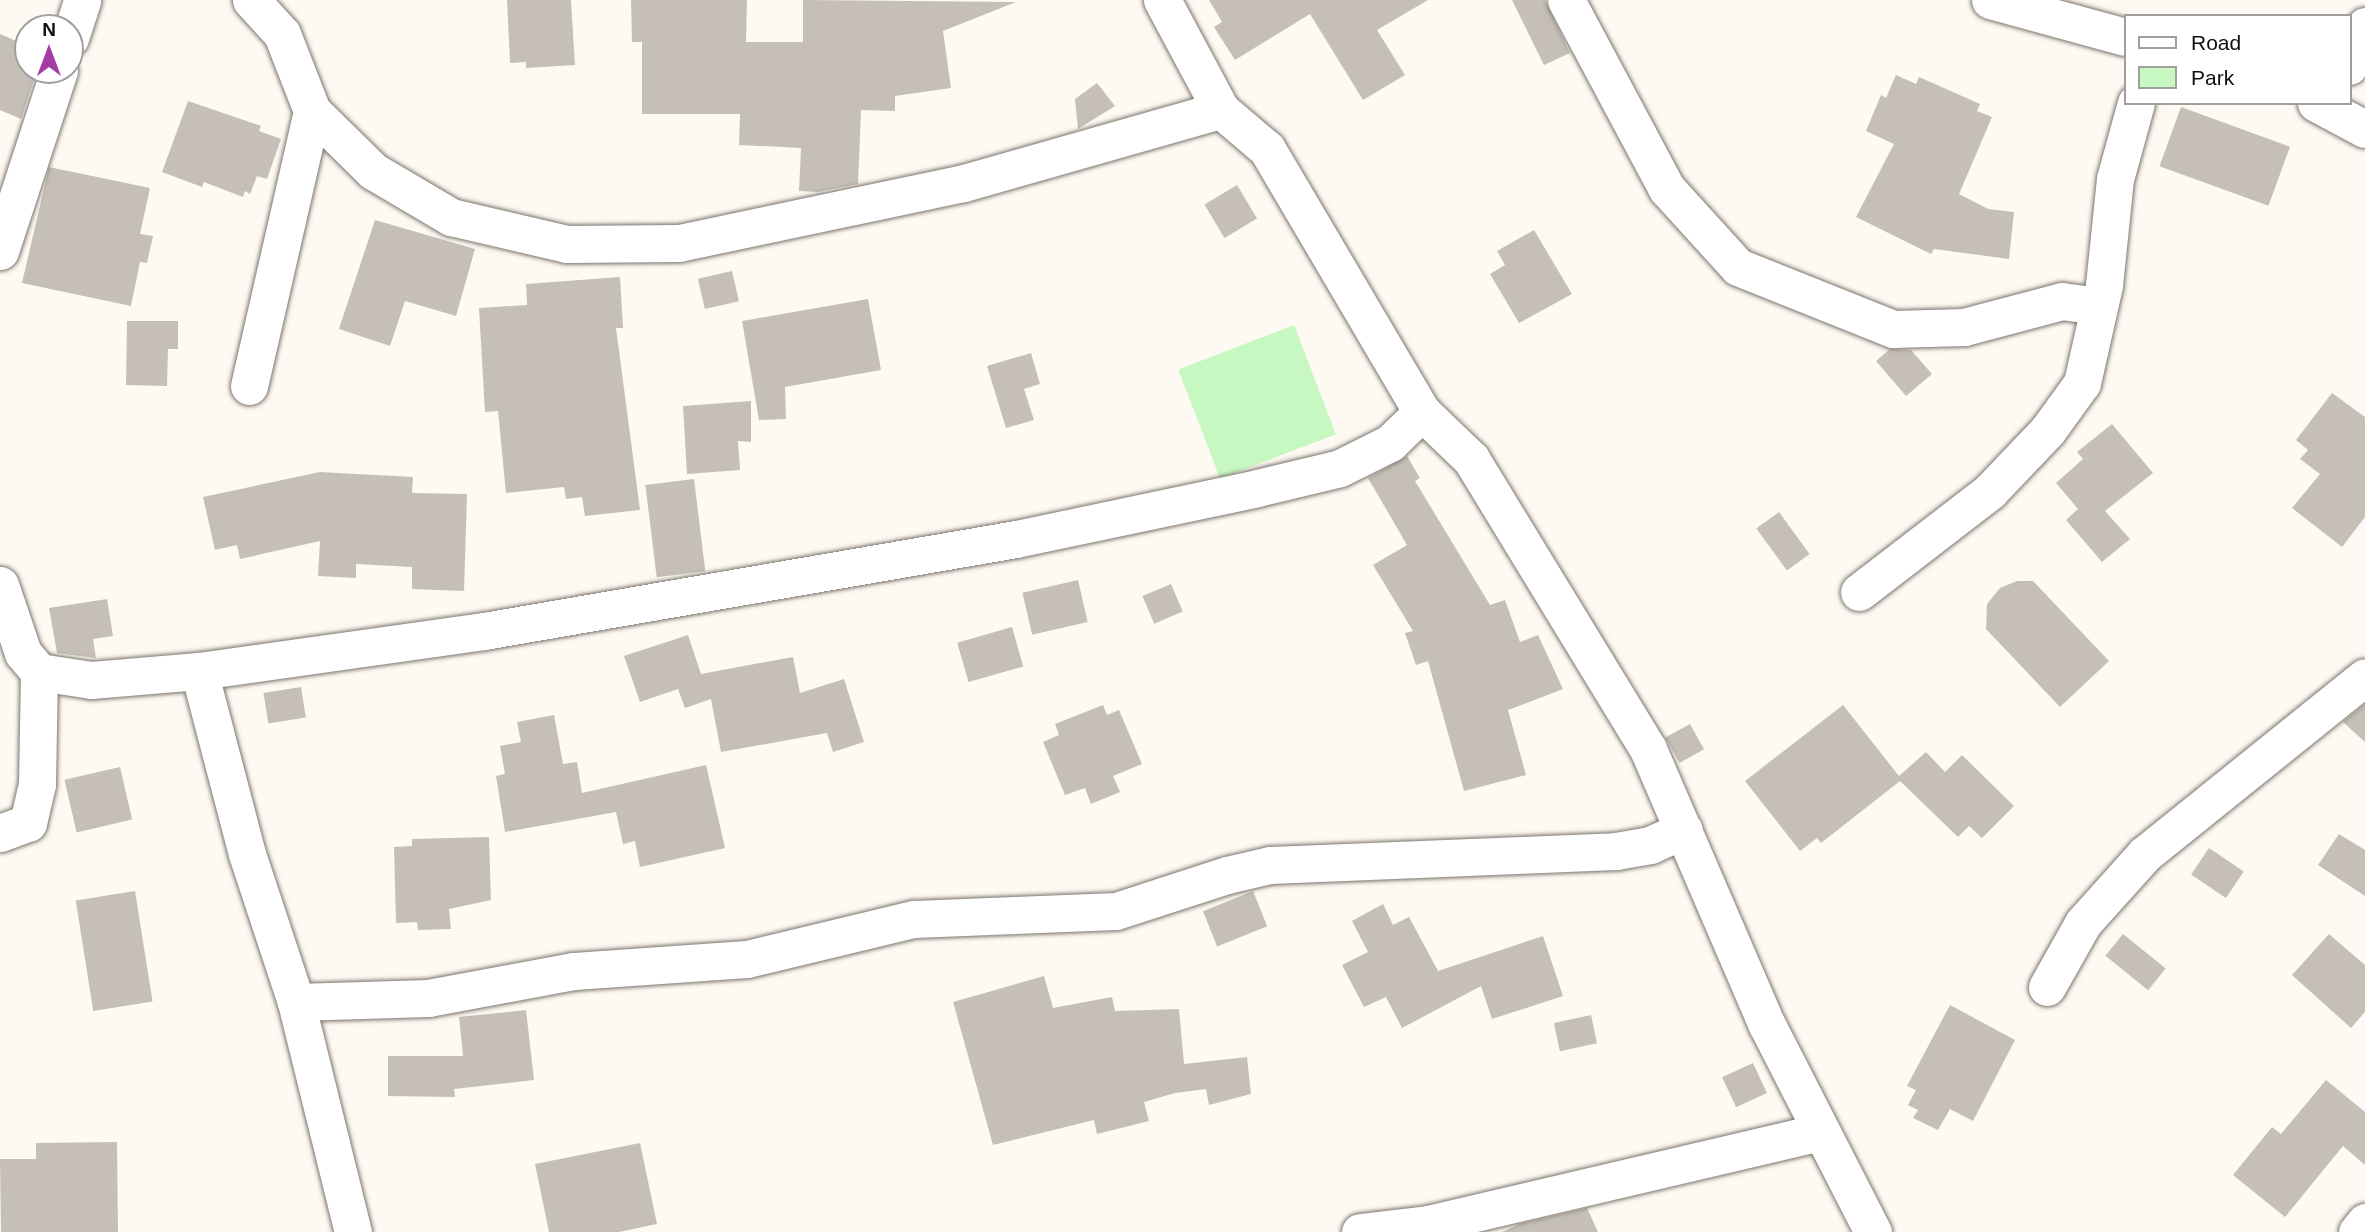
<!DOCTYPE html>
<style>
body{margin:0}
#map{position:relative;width:2365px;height:1232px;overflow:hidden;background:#fef9f2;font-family:Helvetica,sans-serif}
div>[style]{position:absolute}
.green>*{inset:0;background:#c7f8c2;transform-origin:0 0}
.building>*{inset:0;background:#c5bfb7;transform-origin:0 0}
.roads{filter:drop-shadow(0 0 2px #7b756e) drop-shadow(0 0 2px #7b756e)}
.minor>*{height:37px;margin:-18.5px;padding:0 18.5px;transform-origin:18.5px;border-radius:18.5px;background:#fff}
span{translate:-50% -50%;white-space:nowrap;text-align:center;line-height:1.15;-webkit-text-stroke:7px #fff;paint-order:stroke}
.legend{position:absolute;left:2124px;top:14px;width:228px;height:91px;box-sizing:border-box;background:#fff;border:2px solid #a09f9e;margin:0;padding:9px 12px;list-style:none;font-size:21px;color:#110e0c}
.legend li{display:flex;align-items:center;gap:14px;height:35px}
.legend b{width:35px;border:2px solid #a09f9e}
.north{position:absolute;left:14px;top:14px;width:70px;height:70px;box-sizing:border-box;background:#fff;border:2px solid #a09f9e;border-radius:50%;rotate:0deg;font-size:19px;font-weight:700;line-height:28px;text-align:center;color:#110e0c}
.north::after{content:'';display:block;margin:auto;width:24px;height:32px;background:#a23ea3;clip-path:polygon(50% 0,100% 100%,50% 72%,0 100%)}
</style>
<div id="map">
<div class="green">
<div style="left:1294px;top:325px;width:117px;height:124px;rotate:69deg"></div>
</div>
<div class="building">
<div style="clip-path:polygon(507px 0,571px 0,575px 65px,526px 68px,526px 62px,510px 63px)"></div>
<div style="clip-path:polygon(631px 0,747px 0,746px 42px,803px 42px,803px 0,1016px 2px,943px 31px,951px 88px,895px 96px,895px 111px,861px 110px,858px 184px,818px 192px,799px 191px,801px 148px,739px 145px,740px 114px,642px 114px,642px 42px,632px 42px)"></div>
<div style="clip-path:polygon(1209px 0,1428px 0,1377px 30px,1405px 75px,1363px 100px,1310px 14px,1235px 60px,1214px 27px,1222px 22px)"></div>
<div style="clip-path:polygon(1512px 0,1545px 0,1570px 53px,1544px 65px)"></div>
<div style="clip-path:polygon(0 34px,28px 46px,28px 70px,37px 70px,21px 119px,0 110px)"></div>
<div style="clip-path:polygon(1896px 75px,1916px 84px,1919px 77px,1980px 104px,1977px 111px,1992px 117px,1959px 194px,1988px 209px,2014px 212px,2009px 259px,1934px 249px,1931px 254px,1856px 217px,1894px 144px,1866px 131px,1881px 95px,1886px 98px)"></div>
<div style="clip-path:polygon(1097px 83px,1115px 106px,1078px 129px,1075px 99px)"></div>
<div style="clip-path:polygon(188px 101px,261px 126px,259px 131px,281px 139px,267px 179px,257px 176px,250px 194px,245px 191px,243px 197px,204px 182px,202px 187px,162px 172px)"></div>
<div style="left:2181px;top:107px;width:116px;height:63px;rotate:20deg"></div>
<div style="clip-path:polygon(49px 167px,150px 188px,140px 234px,153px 236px,147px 263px,140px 262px,131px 306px,22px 283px)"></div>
<div style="left:1237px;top:185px;width:39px;height:38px;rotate:59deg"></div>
<div style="clip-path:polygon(375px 220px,475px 249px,456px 316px,405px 301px,390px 346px,339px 329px)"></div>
<div style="clip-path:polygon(1534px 230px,1572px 294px,1519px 323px,1490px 274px,1505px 265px,1497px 251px)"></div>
<div style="left:732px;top:271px;width:31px;height:35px;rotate:77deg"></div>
<div style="clip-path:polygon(620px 277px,623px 328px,616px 328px,640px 510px,585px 516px,582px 497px,566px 499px,564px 487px,506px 493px,498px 411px,485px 412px,479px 308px,527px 305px,526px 284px)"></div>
<div style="clip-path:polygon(868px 299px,881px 370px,785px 387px,786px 419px,759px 420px,742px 321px)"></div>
<div style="clip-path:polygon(127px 321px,178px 321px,178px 349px,168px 349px,167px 386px,126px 385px)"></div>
<div style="clip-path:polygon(1890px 349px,1911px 350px,1932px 374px,1906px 396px,1876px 361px)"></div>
<div style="clip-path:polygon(1031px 353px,1040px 384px,1024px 389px,1034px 420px,1006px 428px,987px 366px)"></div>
<div style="clip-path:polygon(2332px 393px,2365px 417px,2365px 517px,2342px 547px,2292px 508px,2320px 474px,2300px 459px,2308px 450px,2296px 440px)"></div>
<div style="clip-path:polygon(751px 401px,751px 442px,738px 441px,740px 470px,687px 474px,683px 406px)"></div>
<div style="clip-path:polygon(2112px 424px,2153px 473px,2105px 511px,2130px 539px,2102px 562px,2066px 520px,2078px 509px,2056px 483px,2083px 459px,2077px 452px)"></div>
<div style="clip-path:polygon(1407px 456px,1420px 478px,1415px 481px,1490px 605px,1505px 600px,1520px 642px,1538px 635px,1563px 689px,1508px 710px,1526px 775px,1464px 791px,1428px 661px,1416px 665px,1405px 633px,1413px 631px,1373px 565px,1407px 545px,1368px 478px)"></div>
<div style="clip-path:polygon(320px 472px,413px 477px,412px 493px,467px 494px,464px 591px,412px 589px,412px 567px,356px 564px,356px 578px,318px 576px,320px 541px,240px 559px,237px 545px,215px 550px,203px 497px)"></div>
<div style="left:694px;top:479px;width:93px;height:49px;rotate:83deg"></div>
<div style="left:1779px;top:512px;width:52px;height:28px;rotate:54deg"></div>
<div style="left:1078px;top:580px;width:43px;height:57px;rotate:77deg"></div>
<div style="clip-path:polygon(2017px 581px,2033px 581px,2109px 661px,2060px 707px,1986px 629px,1987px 604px,2000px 588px)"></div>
<div style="left:1171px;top:584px;width:30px;height:31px;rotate:67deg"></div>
<div style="clip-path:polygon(107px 599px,113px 636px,93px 639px,96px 658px,57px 653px,49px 608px)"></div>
<div style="left:1012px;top:627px;width:41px;height:57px;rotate:74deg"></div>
<div style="clip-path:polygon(688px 635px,701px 674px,793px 657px,800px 693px,844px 679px,864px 742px,833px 752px,827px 733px,721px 752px,711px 699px,685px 708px,678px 689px,640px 702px,624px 656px)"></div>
<div style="left:301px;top:687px;width:31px;height:38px;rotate:81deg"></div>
<div style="clip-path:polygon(2365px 704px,2365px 742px,2343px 722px)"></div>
<div style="clip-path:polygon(1103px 705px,1107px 715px,1119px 710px,1142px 764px,1113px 776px,1120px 792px,1091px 804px,1085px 788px,1065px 795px,1043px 742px,1059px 735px,1055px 724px)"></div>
<div style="clip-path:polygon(1843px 705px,1899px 776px,1926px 752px,1945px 772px,1962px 755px,2014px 806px,1982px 838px,1969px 826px,1958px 837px,1900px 781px,1821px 843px,1817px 838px,1800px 851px,1745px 781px)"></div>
<div style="clip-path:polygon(554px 715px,563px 764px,577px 762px,582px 793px,706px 765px,725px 848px,640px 867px,635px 841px,623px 844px,616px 812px,505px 832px,496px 776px,505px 774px,500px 746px,521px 742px,517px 722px)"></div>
<div style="left:1690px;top:724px;width:29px;height:28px;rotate:61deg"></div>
<div style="left:120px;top:767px;width:54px;height:57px;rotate:77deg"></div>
<div style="clip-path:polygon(2339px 834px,2365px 850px,2365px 896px,2318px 865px)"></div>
<div style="clip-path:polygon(489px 837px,491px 900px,449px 909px,451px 929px,418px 930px,417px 922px,396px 923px,394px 847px,412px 846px,412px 839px)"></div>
<div style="left:2209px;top:848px;width:42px;height:32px;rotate:34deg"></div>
<div style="left:135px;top:891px;width:112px;height:60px;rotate:81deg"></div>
<div style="left:1253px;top:891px;width:38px;height:54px;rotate:68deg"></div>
<div style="clip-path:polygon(1383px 904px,1393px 925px,1409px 917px,1438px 971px,1543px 936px,1563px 996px,1492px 1019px,1481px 986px,1402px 1028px,1386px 997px,1364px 1007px,1342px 965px,1368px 952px,1352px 921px)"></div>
<div style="left:2123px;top:934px;width:55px;height:28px;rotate:39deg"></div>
<div style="clip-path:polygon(2329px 934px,2365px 965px,2365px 1012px,2351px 1028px,2292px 975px)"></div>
<div style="clip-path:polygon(1044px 976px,1053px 1008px,1112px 997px,1115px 1011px,1179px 1009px,1184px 1064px,1247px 1057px,1251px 1094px,1209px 1105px,1206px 1089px,1175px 1093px,1144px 1102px,1149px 1121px,1097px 1134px,1094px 1120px,993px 1145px,953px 1002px)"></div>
<div style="clip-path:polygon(1950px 1005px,2015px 1040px,1973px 1121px,1950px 1109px,1938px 1130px,1913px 1118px,1918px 1110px,1908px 1105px,1916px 1090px,1907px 1086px)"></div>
<div style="clip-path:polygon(526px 1010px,534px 1080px,454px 1089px,455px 1097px,388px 1096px,388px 1056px,463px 1056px,459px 1017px)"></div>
<div style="left:1591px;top:1015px;width:29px;height:38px;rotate:78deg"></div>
<div style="left:1753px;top:1063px;width:33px;height:34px;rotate:65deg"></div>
<div style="clip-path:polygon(2326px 1080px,2365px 1112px,2365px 1165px,2343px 1146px,2285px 1217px,2233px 1175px,2272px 1127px,2281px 1134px)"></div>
<div style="clip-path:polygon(117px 1142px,118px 1232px,1px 1232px,0 1159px,36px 1159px,36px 1143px)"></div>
<div style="clip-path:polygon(640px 1143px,657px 1224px,619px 1232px,549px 1232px,535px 1164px)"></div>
<div style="clip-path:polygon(1587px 1208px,1598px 1232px,1502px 1232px,1519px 1224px)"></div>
</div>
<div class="roads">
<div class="minor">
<div style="left:251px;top:0;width:46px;rotate:47.6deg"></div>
<div style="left:282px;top:34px;width:83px;rotate:68.7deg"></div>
<div style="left:312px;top:111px;width:86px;rotate:44.5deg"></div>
<div style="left:373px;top:171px;width:91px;rotate:30.5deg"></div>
<div style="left:451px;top:217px;width:119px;rotate:13.1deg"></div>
<div style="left:567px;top:244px;width:112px;rotate:-0.5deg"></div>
<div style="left:679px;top:243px;width:291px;rotate:-11.9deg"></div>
<div style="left:964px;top:183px;width:267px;rotate:-15.9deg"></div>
<div style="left:1162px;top:0;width:125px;rotate:61.8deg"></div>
<div style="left:1221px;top:110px;width:60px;rotate:40.3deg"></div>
<div style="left:1267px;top:149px;width:305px;rotate:59.5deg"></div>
<div style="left:1422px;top:412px;width:68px;rotate:43.8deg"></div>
<div style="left:1471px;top:459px;width:340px;rotate:58.6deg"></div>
<div style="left:1648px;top:749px;width:301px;rotate:66.7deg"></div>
<div style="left:1767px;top:1025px;width:233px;rotate:62.9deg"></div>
<div style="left:1566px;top:0;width:214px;rotate:61.9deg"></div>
<div style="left:1667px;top:189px;width:105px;rotate:47.7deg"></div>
<div style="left:1738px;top:267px;width:167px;rotate:21.8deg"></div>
<div style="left:1893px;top:329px;width:71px;rotate:-1.6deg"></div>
<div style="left:1964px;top:327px;width:101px;rotate:-14.9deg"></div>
<div style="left:2062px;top:301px;width:37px;rotate:8deg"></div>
<div style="left:1990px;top:0;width:140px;rotate:15.3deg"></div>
<div style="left:70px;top:38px;width:40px;rotate:-72deg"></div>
<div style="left:2349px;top:66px;width:43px;rotate:-68.2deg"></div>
<div style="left:2316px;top:103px;width:55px;rotate:28deg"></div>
<div style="left:0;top:251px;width:190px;rotate:-71.9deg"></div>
<div style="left:249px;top:386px;width:282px;rotate:-77.1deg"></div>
<div style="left:0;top:585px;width:72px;rotate:71.3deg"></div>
<div style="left:23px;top:653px;width:25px;rotate:50deg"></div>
<div style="left:39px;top:672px;width:53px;rotate:8.7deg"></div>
<div style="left:91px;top:680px;width:108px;rotate:-4.8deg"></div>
<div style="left:199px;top:671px;width:288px;rotate:-8deg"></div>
<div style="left:484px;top:631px;width:540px;rotate:-9.81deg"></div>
<div style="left:1016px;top:539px;width:246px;rotate:-11.9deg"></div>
<div style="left:1257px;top:488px;width:85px;rotate:-13.5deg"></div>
<div style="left:1340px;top:468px;width:56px;rotate:-26.6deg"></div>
<div style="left:1390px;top:443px;width:45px;rotate:-44.1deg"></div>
<div style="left:1859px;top:592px;width:165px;rotate:-37.6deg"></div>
<div style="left:1990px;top:491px;width:84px;rotate:-46.4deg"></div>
<div style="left:2048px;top:430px;width:58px;rotate:-54.1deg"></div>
<div style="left:2082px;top:383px;width:100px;rotate:-77.3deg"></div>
<div style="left:2104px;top:285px;width:107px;rotate:-84.1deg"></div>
<div style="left:2115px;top:179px;width:79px;rotate:-74.6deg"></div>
<div style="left:199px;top:671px;width:189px;rotate:75.3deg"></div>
<div style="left:247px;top:854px;width:156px;rotate:71.7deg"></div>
<div style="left:296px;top:1002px;width:237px;rotate:76.1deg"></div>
<div style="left:0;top:833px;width:30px;rotate:-20deg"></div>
<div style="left:28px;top:823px;width:39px;rotate:-77deg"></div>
<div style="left:37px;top:785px;width:113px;rotate:-89deg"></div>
<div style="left:2047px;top:987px;width:73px;rotate:-60.6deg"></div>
<div style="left:2083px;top:923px;width:93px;rotate:-48.1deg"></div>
<div style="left:2145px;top:854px;width:282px;rotate:-38.8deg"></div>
<div style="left:296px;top:1002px;width:132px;rotate:-1.7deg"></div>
<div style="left:428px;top:998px;width:148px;rotate:-10.5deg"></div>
<div style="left:574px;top:971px;width:173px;rotate:-4deg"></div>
<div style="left:747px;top:959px;width:172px;rotate:-13.5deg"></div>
<div style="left:914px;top:919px;width:202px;rotate:-2.3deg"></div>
<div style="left:1116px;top:911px;width:117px;rotate:-18deg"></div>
<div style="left:1227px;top:875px;width:44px;rotate:-13.1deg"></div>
<div style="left:1270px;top:865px;width:346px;rotate:-2.3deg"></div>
<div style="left:1616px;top:851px;width:35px;rotate:-10deg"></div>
<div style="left:1650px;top:845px;width:37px;rotate:-24deg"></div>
<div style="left:1360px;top:1232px;width:68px;rotate:-6.7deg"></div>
<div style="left:1428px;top:1224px;width:402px;rotate:-13.2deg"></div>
<div style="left:2357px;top:1232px;width:13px;rotate:-51deg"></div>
</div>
</div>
<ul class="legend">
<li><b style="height:9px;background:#fff"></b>Road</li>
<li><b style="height:19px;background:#c7f8c2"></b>Park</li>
</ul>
<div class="north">N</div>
</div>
